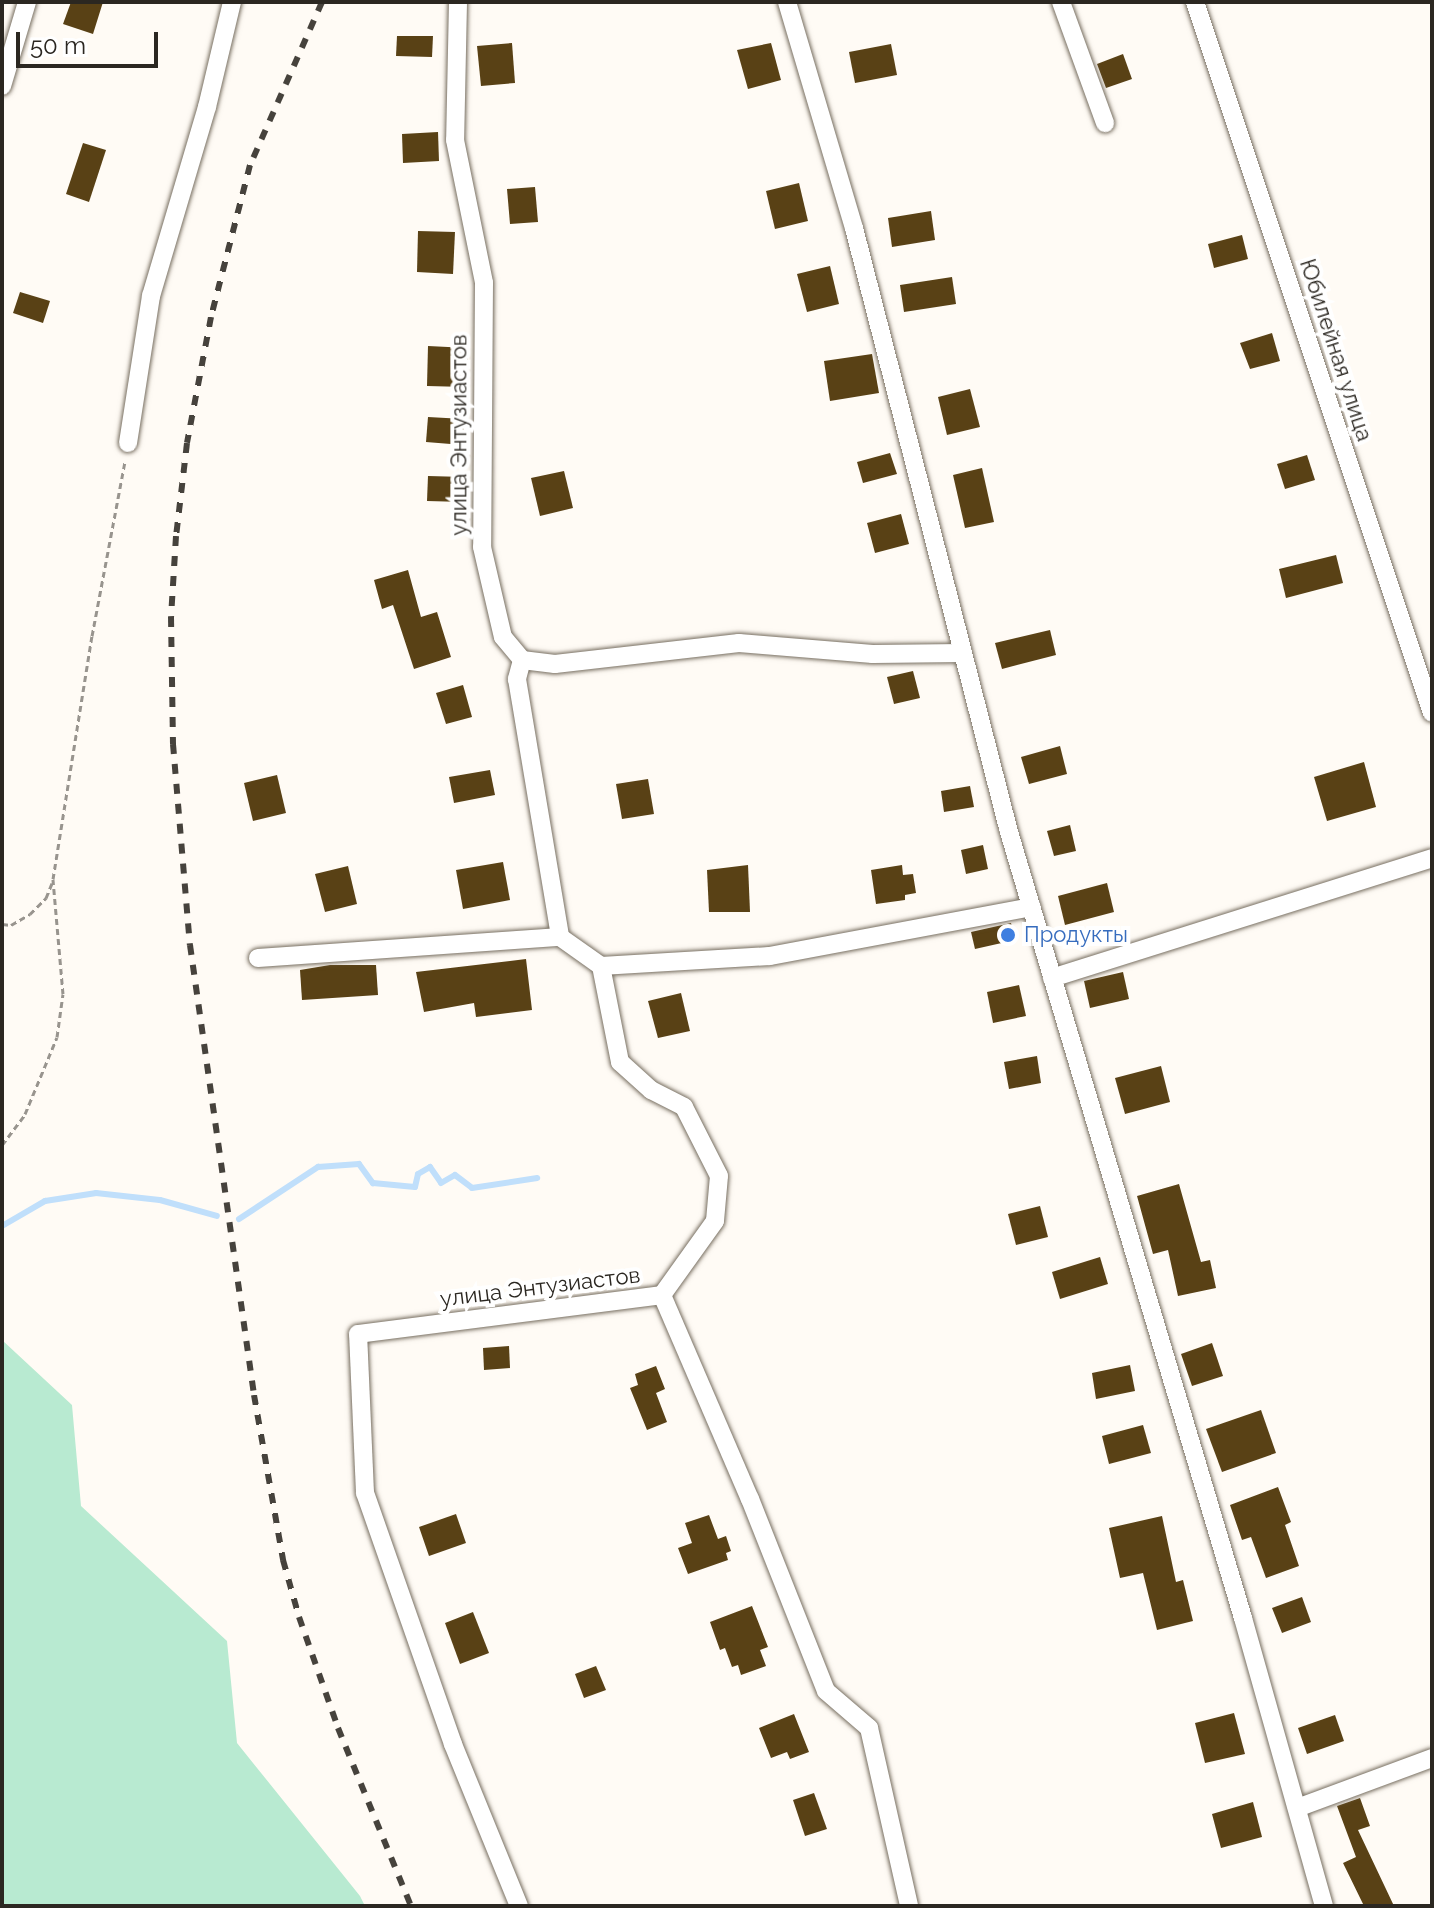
<!DOCTYPE html>
<meta charset="utf-8">
<style>
body{margin:0}
#map{position:relative;width:1434px;height:1908px;overflow:hidden;background:#fffbf5;font-family:Raleway,sans-serif}
div>[style]{position:absolute}
[style*='--x']{left:calc(var(--x)*1px);top:calc(var(--y)*1px);width:calc(var(--w)*1px);rotate:calc(var(--a)*1deg)}
.green>*{inset:0;background:#b8ead1}
.stream>*{height:6px;margin:-3px;padding:0 3px;transform-origin:3px;border-radius:3px;background:#c0dffb}
.building>*{inset:0;background:#594115}
.path>*{height:3px;margin-top:-1.5px;transform-origin:0;background:repeating-linear-gradient(90deg,#98948e 0 6px,transparent 0 10px)}
.roads{filter:drop-shadow(0 0 2px #786f61) drop-shadow(0 0 2px #786f61)}
.minor>*{height:18px;margin:-9px;padding:0 9px;transform-origin:9px;border-radius:9px;background:#fff}
.rail>*{height:6px;margin-top:-3px;transform-origin:0;background:repeating-linear-gradient(90deg,#46423c 0 10px,transparent 0 20px)}
.dots>*{width:22px;height:22px;translate:-50% -50%;box-sizing:border-box;border:4px solid #fff;border-radius:50%}
span{translate:-50% -50%;white-space:nowrap;text-align:center;line-height:1.15;-webkit-text-stroke:8px #fff;paint-order:stroke}
.street-label{font-size:22px;color:#2b2721}
.shop-label{font-size:22px;color:#366cbe}
.left{translate:0 -50%;text-align:left}
.frame{position:absolute;inset:0;border:4px solid #2b2721;pointer-events:none}
.scale{position:absolute;left:16px;top:32px;width:142px;height:36px;box-sizing:border-box;border:4px solid #2b2721;border-top:0;padding-left:10px;font-size:24px;line-height:28px;white-space:nowrap;color:#2b2721;-webkit-text-stroke:6px #fff;paint-order:stroke}
</style>
<div id="map">
<div class="green">
<i style="clip-path:polygon(2px 1340px,72px 1405px,81px 1506px,227px 1641px,237px 1743px,360px 1896px,365px 1906px,2px 1906px)"></i>
</div>
<div class="stream">
<i style="--x:239;--y:1219;--w:95;--a:-33.4"></i>
<i style="--x:318;--y:1167;--w:41;--a:-4.2"></i>
<i style="--x:359;--y:1164;--w:24;--a:54"></i>
<i style="--x:373;--y:1183;--w:42;--a:5.4"></i>
<i style="--x:415;--y:1187;--w:13;--a:-77"></i>
<i style="--x:418;--y:1174;--w:14;--a:-30"></i>
<i style="--x:430;--y:1167;--w:19;--a:55"></i>
<i style="--x:441;--y:1183;--w:16;--a:-30"></i>
<i style="--x:455;--y:1175;--w:21;--a:37"></i>
<i style="--x:472;--y:1188;--w:66;--a:-8.7"></i>
<i style="--x:2;--y:1226;--w:50;--a:-30.2"></i>
<i style="--x:45;--y:1201;--w:52;--a:-8.9"></i>
<i style="--x:96;--y:1193;--w:64;--a:6.2"></i>
<i style="--x:160;--y:1200;--w:59;--a:15.7"></i>
</div>
<div class="building">
<i style="clip-path:polygon(71px 2px,103px 2px,93px 34px,63px 24px)"></i>
<i style="clip-path:polygon(397px 36px,433px 36px,432px 57px,396px 56px)"></i>
<i style="clip-path:polygon(512px 43px,515px 83px,481px 86px,477px 46px)"></i>
<i style="clip-path:polygon(771px 43px,781px 80px,748px 89px,737px 50px)"></i>
<i style="clip-path:polygon(891px 44px,897px 75px,855px 83px,849px 52px)"></i>
<i style="clip-path:polygon(1123px 54px,1132px 79px,1106px 88px,1097px 64px)"></i>
<i style="clip-path:polygon(438px 132px,439px 161px,403px 163px,402px 134px)"></i>
<i style="clip-path:polygon(83px 143px,106px 150px,89px 202px,66px 194px)"></i>
<i style="clip-path:polygon(799px 183px,808px 221px,775px 229px,766px 191px)"></i>
<i style="clip-path:polygon(535px 187px,538px 222px,510px 224px,507px 189px)"></i>
<i style="clip-path:polygon(931px 211px,935px 240px,892px 247px,888px 218px)"></i>
<i style="clip-path:polygon(418px 231px,455px 232px,453px 274px,417px 272px)"></i>
<i style="clip-path:polygon(1242px 235px,1248px 259px,1214px 268px,1208px 244px)"></i>
<i style="clip-path:polygon(830px 266px,839px 304px,807px 312px,797px 274px)"></i>
<i style="clip-path:polygon(952px 277px,956px 304px,904px 312px,900px 285px)"></i>
<i style="clip-path:polygon(20px 292px,50px 301px,43px 323px,13px 313px)"></i>
<i style="clip-path:polygon(1272px 333px,1280px 361px,1250px 369px,1240px 343px)"></i>
<i style="clip-path:polygon(428px 346px,468px 348px,466px 387px,427px 386px)"></i>
<i style="clip-path:polygon(872px 354px,879px 393px,830px 401px,824px 361px)"></i>
<i style="clip-path:polygon(970px 389px,980px 427px,947px 435px,938px 397px)"></i>
<i style="clip-path:polygon(428px 417px,464px 419px,463px 445px,426px 442px)"></i>
<i style="clip-path:polygon(890px 453px,897px 474px,863px 483px,857px 462px)"></i>
<i style="clip-path:polygon(1307px 455px,1315px 480px,1285px 489px,1277px 464px)"></i>
<i style="clip-path:polygon(982px 468px,994px 522px,965px 528px,953px 475px)"></i>
<i style="clip-path:polygon(564px 471px,573px 508px,540px 516px,531px 478px)"></i>
<i style="clip-path:polygon(428px 476px,465px 477px,464px 502px,427px 501px)"></i>
<i style="clip-path:polygon(901px 514px,909px 544px,875px 553px,867px 523px)"></i>
<i style="clip-path:polygon(1336px 555px,1343px 583px,1286px 598px,1279px 569px)"></i>
<i style="clip-path:polygon(408px 570px,421px 617px,437px 612px,451px 657px,414px 669px,393px 605px,382px 609px,374px 580px)"></i>
<i style="clip-path:polygon(1050px 630px,1056px 655px,1002px 669px,995px 643px)"></i>
<i style="clip-path:polygon(913px 671px,920px 698px,894px 704px,887px 677px)"></i>
<i style="clip-path:polygon(463px 685px,472px 717px,446px 724px,436px 693px)"></i>
<i style="clip-path:polygon(1060px 746px,1067px 774px,1029px 784px,1021px 757px)"></i>
<i style="clip-path:polygon(1364px 762px,1376px 807px,1327px 821px,1314px 777px)"></i>
<i style="clip-path:polygon(490px 770px,495px 795px,454px 803px,449px 777px)"></i>
<i style="clip-path:polygon(277px 775px,286px 813px,253px 821px,244px 783px)"></i>
<i style="clip-path:polygon(648px 779px,654px 814px,622px 819px,616px 784px)"></i>
<i style="clip-path:polygon(970px 786px,974px 807px,944px 812px,941px 791px)"></i>
<i style="clip-path:polygon(1070px 825px,1076px 851px,1054px 856px,1047px 831px)"></i>
<i style="clip-path:polygon(983px 845px,988px 869px,966px 874px,961px 850px)"></i>
<i style="clip-path:polygon(503px 862px,510px 900px,463px 909px,456px 870px)"></i>
<i style="clip-path:polygon(748px 865px,750px 912px,709px 912px,707px 870px)"></i>
<i style="clip-path:polygon(902px 865px,903px 875px,913px 874px,916px 893px,905px 895px,905px 900px,876px 904px,871px 870px)"></i>
<i style="clip-path:polygon(348px 866px,357px 904px,325px 912px,315px 874px)"></i>
<i style="clip-path:polygon(1107px 883px,1114px 912px,1065px 925px,1058px 896px)"></i>
<i style="clip-path:polygon(1011px 923px,1015px 940px,975px 949px,971px 932px)"></i>
<i style="clip-path:polygon(526px 959px,532px 1010px,476px 1017px,474px 1003px,424px 1012px,416px 972px)"></i>
<i style="clip-path:polygon(330px 965px,376px 965px,378px 995px,302px 1000px,300px 970px)"></i>
<i style="clip-path:polygon(1123px 972px,1129px 999px,1090px 1008px,1084px 981px)"></i>
<i style="clip-path:polygon(1019px 985px,1026px 1016px,993px 1023px,987px 992px)"></i>
<i style="clip-path:polygon(681px 993px,690px 1031px,658px 1038px,648px 1001px)"></i>
<i style="clip-path:polygon(1037px 1056px,1041px 1083px,1009px 1089px,1004px 1062px)"></i>
<i style="clip-path:polygon(1161px 1066px,1170px 1102px,1125px 1114px,1115px 1078px)"></i>
<i style="clip-path:polygon(1179px 1184px,1201px 1262px,1210px 1260px,1216px 1288px,1178px 1296px,1168px 1250px,1153px 1254px,1137px 1196px)"></i>
<i style="clip-path:polygon(1040px 1206px,1048px 1237px,1016px 1245px,1008px 1214px)"></i>
<i style="clip-path:polygon(1100px 1257px,1108px 1284px,1060px 1299px,1052px 1272px)"></i>
<i style="clip-path:polygon(1212px 1343px,1223px 1376px,1192px 1386px,1181px 1354px)"></i>
<i style="clip-path:polygon(509px 1346px,510px 1368px,484px 1370px,483px 1348px)"></i>
<i style="clip-path:polygon(1130px 1365px,1135px 1391px,1096px 1399px,1092px 1373px)"></i>
<i style="clip-path:polygon(656px 1366px,665px 1389px,656px 1393px,667px 1422px,647px 1430px,630px 1388px,638px 1385px,635px 1374px)"></i>
<i style="clip-path:polygon(1261px 1410px,1276px 1453px,1222px 1472px,1206px 1429px)"></i>
<i style="clip-path:polygon(1143px 1425px,1151px 1453px,1109px 1464px,1102px 1436px)"></i>
<i style="clip-path:polygon(1278px 1487px,1291px 1522px,1285px 1525px,1299px 1566px,1266px 1578px,1251px 1537px,1242px 1540px,1230px 1505px)"></i>
<i style="clip-path:polygon(456px 1514px,466px 1543px,429px 1556px,419px 1527px)"></i>
<i style="clip-path:polygon(709px 1515px,718px 1539px,726px 1536px,731px 1551px,726px 1553px,728px 1560px,688px 1574px,678px 1548px,692px 1543px,685px 1523px)"></i>
<i style="clip-path:polygon(1162px 1516px,1176px 1582px,1183px 1580px,1193px 1621px,1157px 1630px,1143px 1573px,1120px 1578px,1109px 1528px)"></i>
<i style="clip-path:polygon(1302px 1597px,1311px 1622px,1282px 1633px,1272px 1608px)"></i>
<i style="clip-path:polygon(752px 1606px,768px 1647px,760px 1650px,766px 1666px,741px 1675px,738px 1665px,732px 1667px,725px 1648px,720px 1650px,710px 1622px)"></i>
<i style="clip-path:polygon(473px 1612px,489px 1653px,460px 1664px,445px 1623px)"></i>
<i style="clip-path:polygon(596px 1666px,606px 1690px,584px 1698px,575px 1674px)"></i>
<i style="clip-path:polygon(1234px 1713px,1245px 1754px,1205px 1763px,1195px 1723px)"></i>
<i style="clip-path:polygon(794px 1714px,809px 1752px,790px 1759px,787px 1752px,771px 1758px,759px 1728px)"></i>
<i style="clip-path:polygon(1335px 1715px,1344px 1741px,1307px 1754px,1298px 1728px)"></i>
<i style="clip-path:polygon(814px 1793px,827px 1829px,805px 1836px,793px 1800px)"></i>
<i style="clip-path:polygon(1360px 1798px,1370px 1826px,1358px 1830px,1394px 1906px,1364px 1906px,1343px 1863px,1356px 1857px,1337px 1806px)"></i>
<i style="clip-path:polygon(1253px 1802px,1262px 1837px,1221px 1848px,1212px 1814px)"></i>
</div>
<div class="path">
<i style="--x:2;--y:924;--w:9;--a:6"></i>
<i style="--x:11;--y:925;--w:22;--a:-30"></i>
<i style="--x:30;--y:914;--w:23;--a:-45"></i>
<i style="--x:46;--y:898;--w:16;--a:-68"></i>
<i style="--x:2;--y:1145;--w:39;--a:-53"></i>
<i style="--x:25;--y:1114;--w:83;--a:-67.4"></i>
<i style="--x:57;--y:1037;--w:43;--a:-82.1"></i>
<i style="--x:63;--y:994;--w:115;--a:-95"></i>
<i style="--x:53;--y:879;--w:246;--a:-80.9"></i>
<i style="--x:92;--y:636;--w:178;--a:-79.3"></i>
</div>
<div class="roads">
<div class="minor">
<i style="--x:458;--y:2;--w:138;--a:91.2"></i>
<i style="--x:455;--y:140;--w:146;--a:78.5"></i>
<i style="--x:484;--y:283;--w:264;--a:90.4"></i>
<i style="--x:482;--y:547;--w:92;--a:76.9"></i>
<i style="--x:503;--y:637;--w:30;--a:50"></i>
<i style="--x:522;--y:660;--w:33;--a:7"></i>
<i style="--x:555;--y:664;--w:185;--a:-6.5"></i>
<i style="--x:739;--y:643;--w:134;--a:4.7"></i>
<i style="--x:873;--y:654;--w:90;--a:-0.6"></i>
<i style="--x:787;--y:2;--w:236;--a:73.5"></i>
<i style="--x:854;--y:228;--w:624;--a:75.61"></i>
<i style="--x:1009;--y:832;--w:820;--a:73.42"></i>
<i style="--x:1243;--y:1618;--w:299;--a:74.3"></i>
<i style="--x:1061;--y:2;--w:129;--a:70"></i>
<i style="--x:1195;--y:2;--w:749;--a:71.57"></i>
<i style="--x:2;--y:86;--w:88;--a:-73.4"></i>
<i style="--x:128;--y:443;--w:149;--a:-81.1"></i>
<i style="--x:151;--y:296;--w:197;--a:-73.5"></i>
<i style="--x:207;--y:107;--w:108;--a:-76.6"></i>
<i style="--x:522;--y:660;--w:20;--a:105"></i>
<i style="--x:517;--y:679;--w:262;--a:80.5"></i>
<i style="--x:258;--y:958;--w:303;--a:-4"></i>
<i style="--x:560;--y:937;--w:50;--a:35.3"></i>
<i style="--x:601;--y:966;--w:169;--a:-3.4"></i>
<i style="--x:770;--y:956;--w:266;--a:-10.6"></i>
<i style="--x:601;--y:966;--w:98;--a:78.8"></i>
<i style="--x:620;--y:1062;--w:42;--a:42.1"></i>
<i style="--x:651;--y:1090;--w:37;--a:27"></i>
<i style="--x:684;--y:1107;--w:77;--a:63.1"></i>
<i style="--x:719;--y:1176;--w:45;--a:95.1"></i>
<i style="--x:715;--y:1221;--w:91;--a:125.6"></i>
<i style="--x:1052;--y:978;--w:398;--a:-17.5"></i>
<i style="--x:1297;--y:1808;--w:144;--a:-20.3"></i>
<i style="--x:519;--y:1906;--w:175;--a:-112.2"></i>
<i style="--x:453;--y:1744;--w:266;--a:-109.3"></i>
<i style="--x:365;--y:1493;--w:159;--a:-92.5"></i>
<i style="--x:358;--y:1334;--w:306;--a:-7.3"></i>
<i style="--x:662;--y:1295;--w:222;--a:66.7"></i>
<i style="--x:750;--y:1499;--w:206;--a:68.4"></i>
<i style="--x:826;--y:1691;--w:57;--a:40.7"></i>
<i style="--x:869;--y:1728;--w:182;--a:77.3"></i>
</div>
</div>
<div class="rail">
<i style="--x:322;--y:2;--w:178;--a:113.8"></i>
<i style="--x:250;--y:165;--w:157;--a:104.4"></i>
<i style="--x:211;--y:317;--w:128;--a:100.8"></i>
<i style="--x:187;--y:443;--w:94;--a:96.7"></i>
<i style="--x:176;--y:536;--w:81;--a:93.5"></i>
<i style="--x:171;--y:617;--w:127;--a:89.1"></i>
<i style="--x:173;--y:744;--w:202;--a:85.2"></i>
<i style="--x:190;--y:945;--w:455;--a:81.9"></i>
<i style="--x:254;--y:1395;--w:168;--a:80"></i>
<i style="--x:283;--y:1560;--w:59;--a:74.3"></i>
<i style="--x:299;--y:1617;--w:118;--a:70.6"></i>
<i style="--x:338;--y:1728;--w:192;--a:67.7"></i>
</div>
<div class="dots">
<i style="left:1008px;top:935px;background:#3f7fe0"></i>
</div>
<div class="street-label">
<span style="left:1336px;top:350px;rotate:72deg">Юбилейная улица</span>
<span style="left:459px;top:435px;rotate:-90deg">улица Энтузиастов</span>
<span style="left:540px;top:1287px;rotate:-7deg">улица Энтузиастов</span>
</div>
<div class="shop-label">
<span class="left" style="left:1024px;top:935px">Продукты</span>
</div>
<div class="frame"></div>
<div class="scale">50 m</div>
</div>
